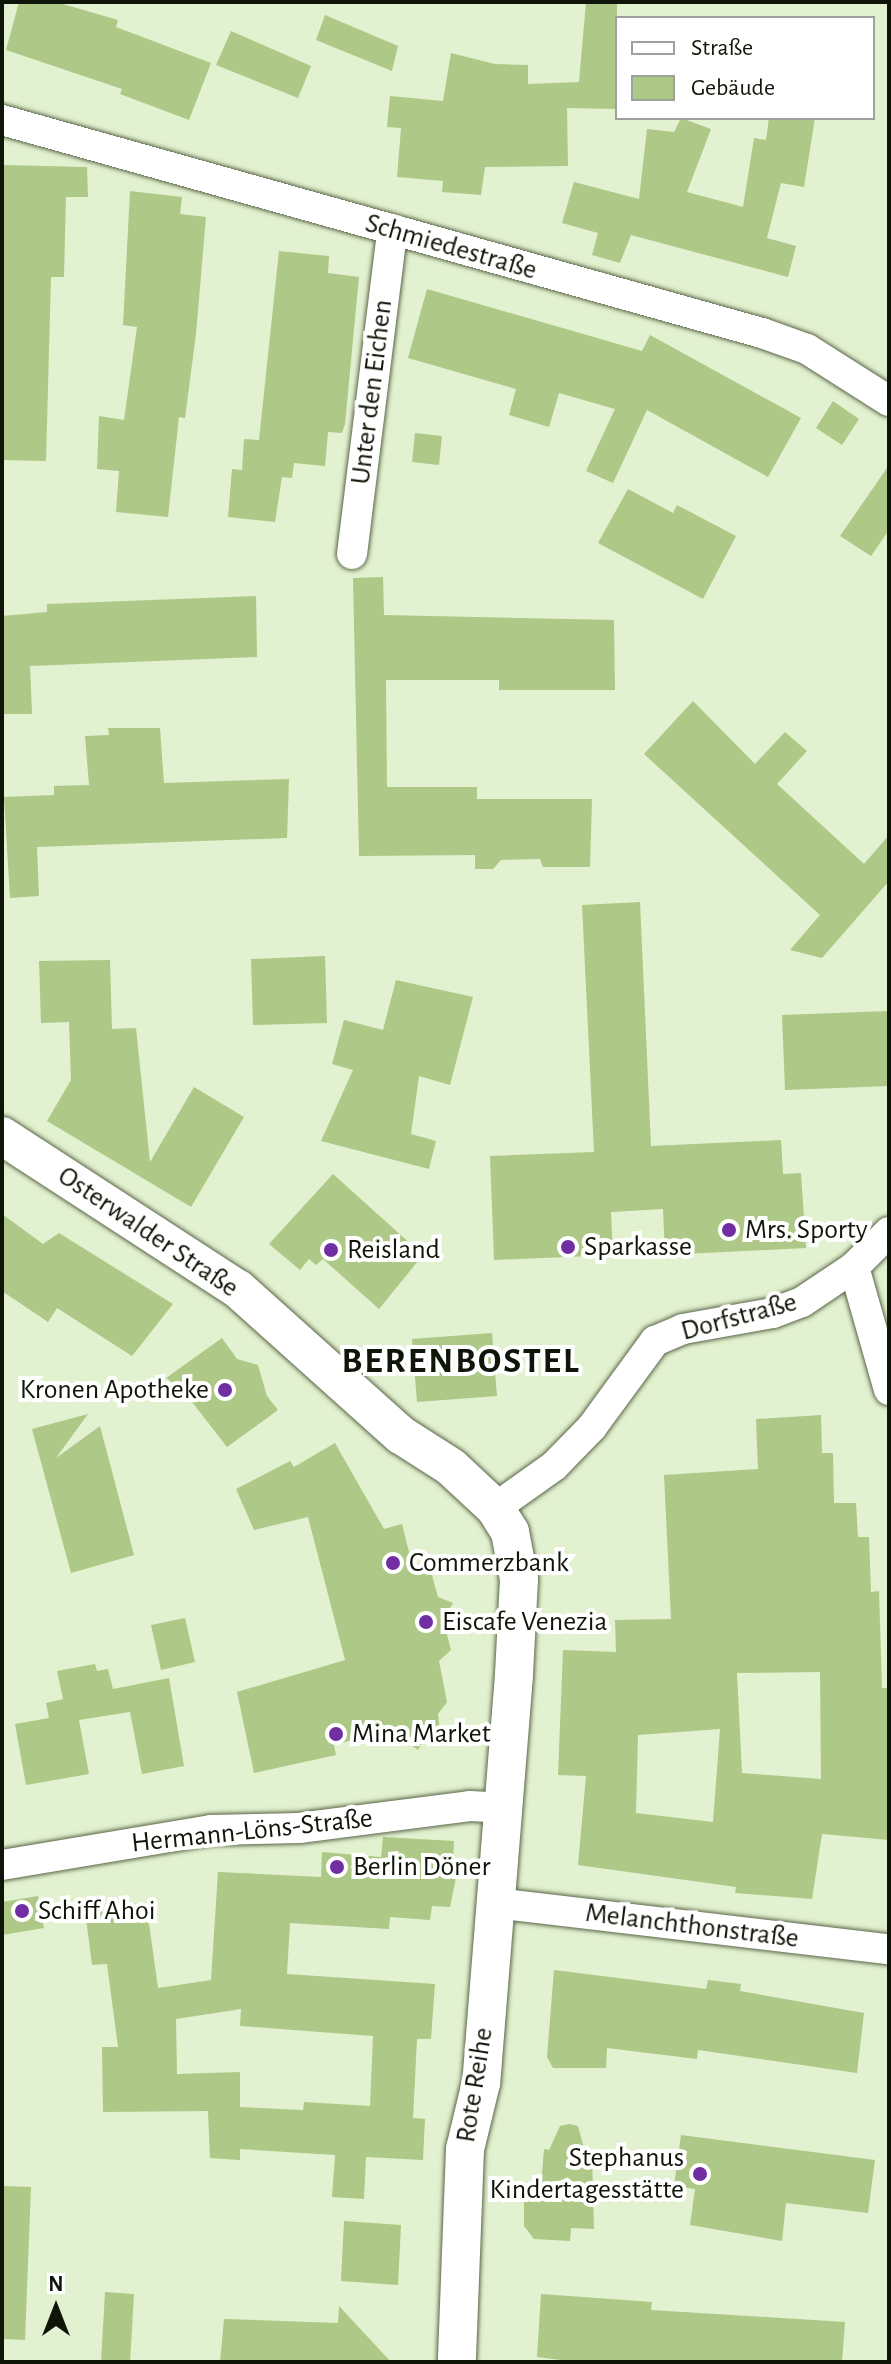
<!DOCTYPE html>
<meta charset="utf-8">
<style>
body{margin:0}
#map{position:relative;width:891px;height:2364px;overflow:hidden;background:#e2f1cf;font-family:"Alegreya Sans",sans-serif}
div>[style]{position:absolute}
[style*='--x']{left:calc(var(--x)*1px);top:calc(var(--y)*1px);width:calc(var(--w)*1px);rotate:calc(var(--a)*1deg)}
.building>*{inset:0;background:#adc887}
.roads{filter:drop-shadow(0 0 2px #5a6649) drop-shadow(0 0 2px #5a6649)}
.minor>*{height:30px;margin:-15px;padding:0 15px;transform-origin:15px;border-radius:15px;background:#fff}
.tertiary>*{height:38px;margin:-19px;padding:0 19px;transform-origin:19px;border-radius:19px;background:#fff}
.dots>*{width:22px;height:22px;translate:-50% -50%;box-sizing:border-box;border:4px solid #fff;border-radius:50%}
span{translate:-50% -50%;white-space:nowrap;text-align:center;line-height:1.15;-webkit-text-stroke:8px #fff;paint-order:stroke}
.street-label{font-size:28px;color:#101509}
.poi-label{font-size:28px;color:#101509}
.left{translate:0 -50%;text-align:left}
.right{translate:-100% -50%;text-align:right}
.district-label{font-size:36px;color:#101509;font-weight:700;letter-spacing:2px}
.frame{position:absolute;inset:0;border:4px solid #101509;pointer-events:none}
.legend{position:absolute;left:615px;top:16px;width:260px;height:104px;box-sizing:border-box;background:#fff;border:2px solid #9fa19d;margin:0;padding:10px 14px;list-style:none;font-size:24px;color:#101509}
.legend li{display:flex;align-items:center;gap:16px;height:40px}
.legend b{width:40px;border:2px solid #9fa19d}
.north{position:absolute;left:16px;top:2268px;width:80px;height:80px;-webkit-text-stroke:6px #fff;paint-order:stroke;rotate:0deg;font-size:22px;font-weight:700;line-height:32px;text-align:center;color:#101509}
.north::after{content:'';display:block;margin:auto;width:28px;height:36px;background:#101509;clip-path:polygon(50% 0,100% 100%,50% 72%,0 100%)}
</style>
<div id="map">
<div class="building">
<i style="clip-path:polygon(19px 2px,56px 2px,118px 20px,116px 27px,211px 63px,189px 120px,120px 94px,122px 89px,6px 50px)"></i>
<i style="clip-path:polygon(586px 2px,617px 2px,617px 109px,567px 108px,568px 166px,485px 167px,481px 195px,442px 192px,443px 181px,397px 177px,401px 128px,387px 127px,390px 96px,443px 101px,451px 53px,495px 64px,528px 65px,528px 84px,579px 82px)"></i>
<i style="clip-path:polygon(325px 15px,398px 46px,392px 71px,316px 40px)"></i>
<i style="clip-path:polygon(231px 31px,311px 66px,298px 98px,216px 65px)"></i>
<i style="clip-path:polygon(681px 118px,711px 129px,687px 192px,743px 207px,754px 138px,766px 140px,769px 118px,815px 118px,804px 187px,781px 183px,767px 238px,796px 246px,788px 277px,631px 235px,620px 263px,592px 255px,598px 233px,562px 223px,574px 182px,639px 199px,647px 129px,674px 132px)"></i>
<i style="clip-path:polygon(2px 165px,87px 167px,88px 197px,66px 197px,64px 277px,51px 277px,46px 461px,2px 460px)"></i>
<i style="clip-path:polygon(130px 191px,182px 197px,180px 214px,206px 217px,196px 334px,185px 418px,179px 417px,168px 517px,116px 512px,119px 471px,97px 469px,99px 416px,124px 420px,137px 327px,123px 325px)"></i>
<i style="clip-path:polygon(279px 251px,329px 256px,328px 273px,359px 277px,345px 424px,342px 433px,328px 432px,325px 466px,294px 463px,292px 478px,282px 477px,275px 522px,228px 517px,232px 469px,242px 470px,244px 439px,259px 440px)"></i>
<i style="clip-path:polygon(427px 289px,642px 351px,650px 335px,801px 418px,768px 477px,647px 410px,613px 483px,586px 471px,615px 409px,559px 393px,549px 427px,509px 415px,516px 389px,408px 358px)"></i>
<i style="clip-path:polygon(833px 401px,859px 419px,842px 445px,816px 428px)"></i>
<i style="clip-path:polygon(415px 433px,442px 436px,439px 465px,412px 462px)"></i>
<i style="clip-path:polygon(889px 465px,889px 530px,871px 556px,840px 536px)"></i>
<i style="clip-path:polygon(628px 489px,673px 513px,677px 505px,736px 536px,703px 599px,598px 543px)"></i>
<i style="clip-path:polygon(383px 577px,384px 615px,614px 620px,615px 690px,499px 690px,499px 680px,386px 680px,387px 787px,477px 787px,477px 799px,592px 799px,590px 867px,543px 867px,540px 859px,501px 860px,493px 869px,475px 869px,475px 855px,359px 856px,353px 578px)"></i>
<i style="clip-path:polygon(256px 596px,257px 657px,30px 666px,32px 714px,3px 714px,2px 616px,47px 612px,47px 604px)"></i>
<i style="clip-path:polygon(693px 701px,755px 764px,785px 732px,807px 751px,777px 784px,864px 864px,889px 835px,889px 881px,822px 958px,790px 950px,820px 915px,644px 754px)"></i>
<i style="clip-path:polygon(108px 728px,160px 728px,164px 783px,289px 779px,287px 838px,37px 847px,39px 896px,10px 898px,4px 797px,54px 795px,54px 786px,89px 785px,85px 736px,109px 735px)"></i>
<i style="clip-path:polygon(640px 902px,651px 1146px,781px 1140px,783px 1174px,801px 1173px,806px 1248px,665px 1255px,663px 1209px,611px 1212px,613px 1255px,494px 1260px,490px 1156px,594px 1152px,582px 905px)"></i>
<i style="clip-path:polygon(325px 956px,327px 1023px,253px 1025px,251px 959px)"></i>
<i style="clip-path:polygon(110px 960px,112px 1029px,136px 1028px,150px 1162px,194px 1087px,244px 1117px,191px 1207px,47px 1121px,71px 1080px,69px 1022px,41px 1023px,39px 961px)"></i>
<i style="clip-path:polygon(396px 980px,473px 997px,450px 1085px,419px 1076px,411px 1134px,436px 1141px,429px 1169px,321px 1141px,353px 1070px,332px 1064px,344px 1020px,383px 1030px)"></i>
<i style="clip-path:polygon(889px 1011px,889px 1086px,785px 1090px,782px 1015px)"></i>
<i style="clip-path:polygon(333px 1174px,423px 1255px,379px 1309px,323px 1259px,316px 1265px,309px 1259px,300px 1270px,269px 1244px)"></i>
<i style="clip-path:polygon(2px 1214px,43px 1244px,59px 1233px,173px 1304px,132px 1356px,57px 1308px,48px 1322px,2px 1291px)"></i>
<i style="clip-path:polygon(492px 1333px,497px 1396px,417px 1402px,412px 1339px)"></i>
<i style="clip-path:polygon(222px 1338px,237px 1359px,258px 1365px,267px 1396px,278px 1410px,227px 1447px,182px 1389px,166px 1378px)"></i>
<i style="clip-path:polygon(88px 1414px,56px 1458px,100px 1426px,134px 1555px,71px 1573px,32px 1429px)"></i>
<i style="clip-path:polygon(evenodd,821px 1415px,822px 1453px,833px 1453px,834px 1503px,856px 1503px,858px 1537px,869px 1537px,871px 1592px,879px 1591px,882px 1688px,889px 1688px,889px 1840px,822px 1834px,812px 1899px,735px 1893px,736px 1887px,578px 1865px,586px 1776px,558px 1775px,563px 1650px,616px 1652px,615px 1620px,671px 1619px,664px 1475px,758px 1469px,756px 1419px,821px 1415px,820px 1672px,821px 1779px,742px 1773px,737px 1673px,820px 1672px,821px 1415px,720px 1729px,713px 1822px,636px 1813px,638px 1735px,720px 1729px)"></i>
<i style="clip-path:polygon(335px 1443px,384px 1529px,402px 1524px,414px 1572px,430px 1568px,438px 1597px,453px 1603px,443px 1620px,451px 1650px,439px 1661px,447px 1702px,438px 1714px,440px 1731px,427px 1734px,418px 1750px,389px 1730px,334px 1745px,336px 1755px,254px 1773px,237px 1692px,345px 1660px,308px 1517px,254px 1530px,236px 1489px,290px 1461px,294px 1467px)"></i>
<i style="clip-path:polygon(185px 1618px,195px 1662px,161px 1670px,151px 1625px)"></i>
<i style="clip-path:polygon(95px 1664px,97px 1671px,108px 1669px,113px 1689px,169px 1678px,184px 1766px,142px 1774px,130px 1712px,79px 1720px,89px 1774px,26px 1785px,15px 1724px,49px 1718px,46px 1703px,63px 1699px,57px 1671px)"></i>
<i style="clip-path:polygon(evenodd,383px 1837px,454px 1841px,453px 1862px,458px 1868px,450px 1907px,432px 1906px,430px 1920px,390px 1917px,389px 1929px,290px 1923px,287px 1974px,435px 1984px,431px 2039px,417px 2039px,413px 2118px,425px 2119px,423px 2160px,366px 2157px,364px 2199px,332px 2197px,335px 2155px,240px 2149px,240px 2160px,210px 2158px,208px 2111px,103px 2112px,102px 2047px,118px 2047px,107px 1964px,92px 1965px,85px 1911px,146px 1902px,158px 1988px,211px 1980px,218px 1872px,321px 1877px,322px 1852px,381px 1857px,383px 1837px,241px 2009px,240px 2026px,373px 2036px,370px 2106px,304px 2102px,303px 2110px,240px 2107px,240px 2072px,177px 2074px,176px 2019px,241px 2009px)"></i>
<i style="clip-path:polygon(38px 1896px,44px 1928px,2px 1935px,2px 1902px)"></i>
<i style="clip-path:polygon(554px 1970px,706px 1989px,708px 1980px,741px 1984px,740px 1991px,864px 2013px,857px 2073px,698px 2050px,697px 2059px,607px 2048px,606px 2068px,553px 2068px,547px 2057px)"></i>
<i style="clip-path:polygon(569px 2124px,578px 2126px,585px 2152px,592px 2153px,594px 2229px,571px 2228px,570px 2241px,534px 2239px,524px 2226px,524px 2184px,541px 2185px,544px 2149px,549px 2150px,560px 2126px)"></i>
<i style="clip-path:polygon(681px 2135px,875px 2160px,868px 2213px,786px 2203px,782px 2241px,690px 2225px,695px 2189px,674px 2186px)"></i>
<i style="clip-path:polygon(2px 2186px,31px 2187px,25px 2340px,2px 2339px)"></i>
<i style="clip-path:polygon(344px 2221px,401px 2225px,398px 2285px,341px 2281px)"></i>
<i style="clip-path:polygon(105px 2292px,134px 2294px,130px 2362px,101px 2362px)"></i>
<i style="clip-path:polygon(541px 2294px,652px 2302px,651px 2310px,845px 2322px,842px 2362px,577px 2362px,537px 2357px)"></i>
<i style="clip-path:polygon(339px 2306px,391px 2362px,220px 2362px,224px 2319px,338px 2323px)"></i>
</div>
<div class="roads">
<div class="minor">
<i style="--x:2;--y:120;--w:789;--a:15.66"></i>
<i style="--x:762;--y:333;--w:48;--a:19.6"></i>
<i style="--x:807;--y:349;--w:97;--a:32.4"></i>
<i style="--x:352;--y:554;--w:325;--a:-82.9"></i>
<i style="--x:854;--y:1267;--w:128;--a:74.1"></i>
<i style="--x:495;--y:1508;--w:72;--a:-35.4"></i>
<i style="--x:554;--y:1466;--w:54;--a:-45.7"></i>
<i style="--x:592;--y:1427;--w:107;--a:-53.8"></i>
<i style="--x:655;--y:1341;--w:30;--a:-23"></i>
<i style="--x:683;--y:1329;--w:91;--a:-10.1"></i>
<i style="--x:773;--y:1313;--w:31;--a:-21"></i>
<i style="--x:802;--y:1302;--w:63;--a:-33.9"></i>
<i style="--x:854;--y:1267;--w:49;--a:-45"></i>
<i style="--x:2;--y:1865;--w:212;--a:-9.5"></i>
<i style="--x:211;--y:1830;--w:88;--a:-1.3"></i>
<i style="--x:299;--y:1828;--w:172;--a:-7.3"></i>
<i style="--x:470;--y:1806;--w:33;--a:3"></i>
<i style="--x:495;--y:1903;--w:397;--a:6.7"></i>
</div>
<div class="tertiary">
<i style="--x:2;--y:1136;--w:281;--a:33"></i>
<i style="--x:238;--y:1289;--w:219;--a:41.9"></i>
<i style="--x:401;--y:1435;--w:59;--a:32.6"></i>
<i style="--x:451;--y:1467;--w:60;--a:43"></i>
<i style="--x:495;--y:1508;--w:28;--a:58"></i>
<i style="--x:510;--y:1532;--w:48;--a:79.2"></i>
<i style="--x:519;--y:1579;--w:96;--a:93"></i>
<i style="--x:514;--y:1675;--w:409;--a:94.6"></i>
<i style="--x:481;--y:2083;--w:68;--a:103.6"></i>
<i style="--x:465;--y:2149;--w:213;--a:92.2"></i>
</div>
</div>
<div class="dots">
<i style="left:729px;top:1230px;background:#702ea2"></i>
<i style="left:568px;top:1247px;background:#702ea2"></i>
<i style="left:331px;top:1250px;background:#702ea2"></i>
<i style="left:225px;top:1390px;background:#702ea2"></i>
<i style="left:393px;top:1563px;background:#702ea2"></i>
<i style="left:426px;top:1622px;background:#702ea2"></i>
<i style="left:336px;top:1734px;background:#702ea2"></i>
<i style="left:337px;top:1867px;background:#702ea2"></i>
<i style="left:22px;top:1911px;background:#702ea2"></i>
<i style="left:700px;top:2174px;background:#702ea2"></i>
</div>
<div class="street-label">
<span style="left:451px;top:247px;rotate:16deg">Schmiedestraße</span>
<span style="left:372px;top:392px;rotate:-83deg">Unter den Eichen</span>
<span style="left:148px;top:1232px;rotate:34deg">Osterwalder Straße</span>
<span style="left:739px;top:1317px;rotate:-15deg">Dorfstraße</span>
<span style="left:252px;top:1831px;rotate:-6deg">Hermann-Löns-Straße</span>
<span style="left:692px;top:1926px;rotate:7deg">Melanchthonstraße</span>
<span style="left:475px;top:2085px;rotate:-81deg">Rote Reihe</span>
</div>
<div class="poi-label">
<span class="left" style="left:745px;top:1230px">Mrs. Sporty</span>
<span class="left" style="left:584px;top:1247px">Sparkasse</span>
<span class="left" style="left:347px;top:1250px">Reisland</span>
<span class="right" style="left:209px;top:1390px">Kronen Apotheke</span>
<span class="left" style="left:409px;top:1563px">Commerzbank</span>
<span class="left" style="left:442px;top:1622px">Eiscafe Venezia</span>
<span class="left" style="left:352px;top:1734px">Mina Market</span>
<span class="left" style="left:353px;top:1867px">Berlin Döner</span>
<span class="left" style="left:38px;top:1911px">Schiff Ahoi</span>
<span class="right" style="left:684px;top:2174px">Stephanus<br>Kindertagesstätte</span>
</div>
<div class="district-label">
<span style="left:461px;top:1362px">BERENBOSTEL</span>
</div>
<div class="frame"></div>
<ul class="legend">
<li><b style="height:10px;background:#fff"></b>Straße</li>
<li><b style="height:22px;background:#adc887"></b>Gebäude</li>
</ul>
<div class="north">N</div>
</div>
